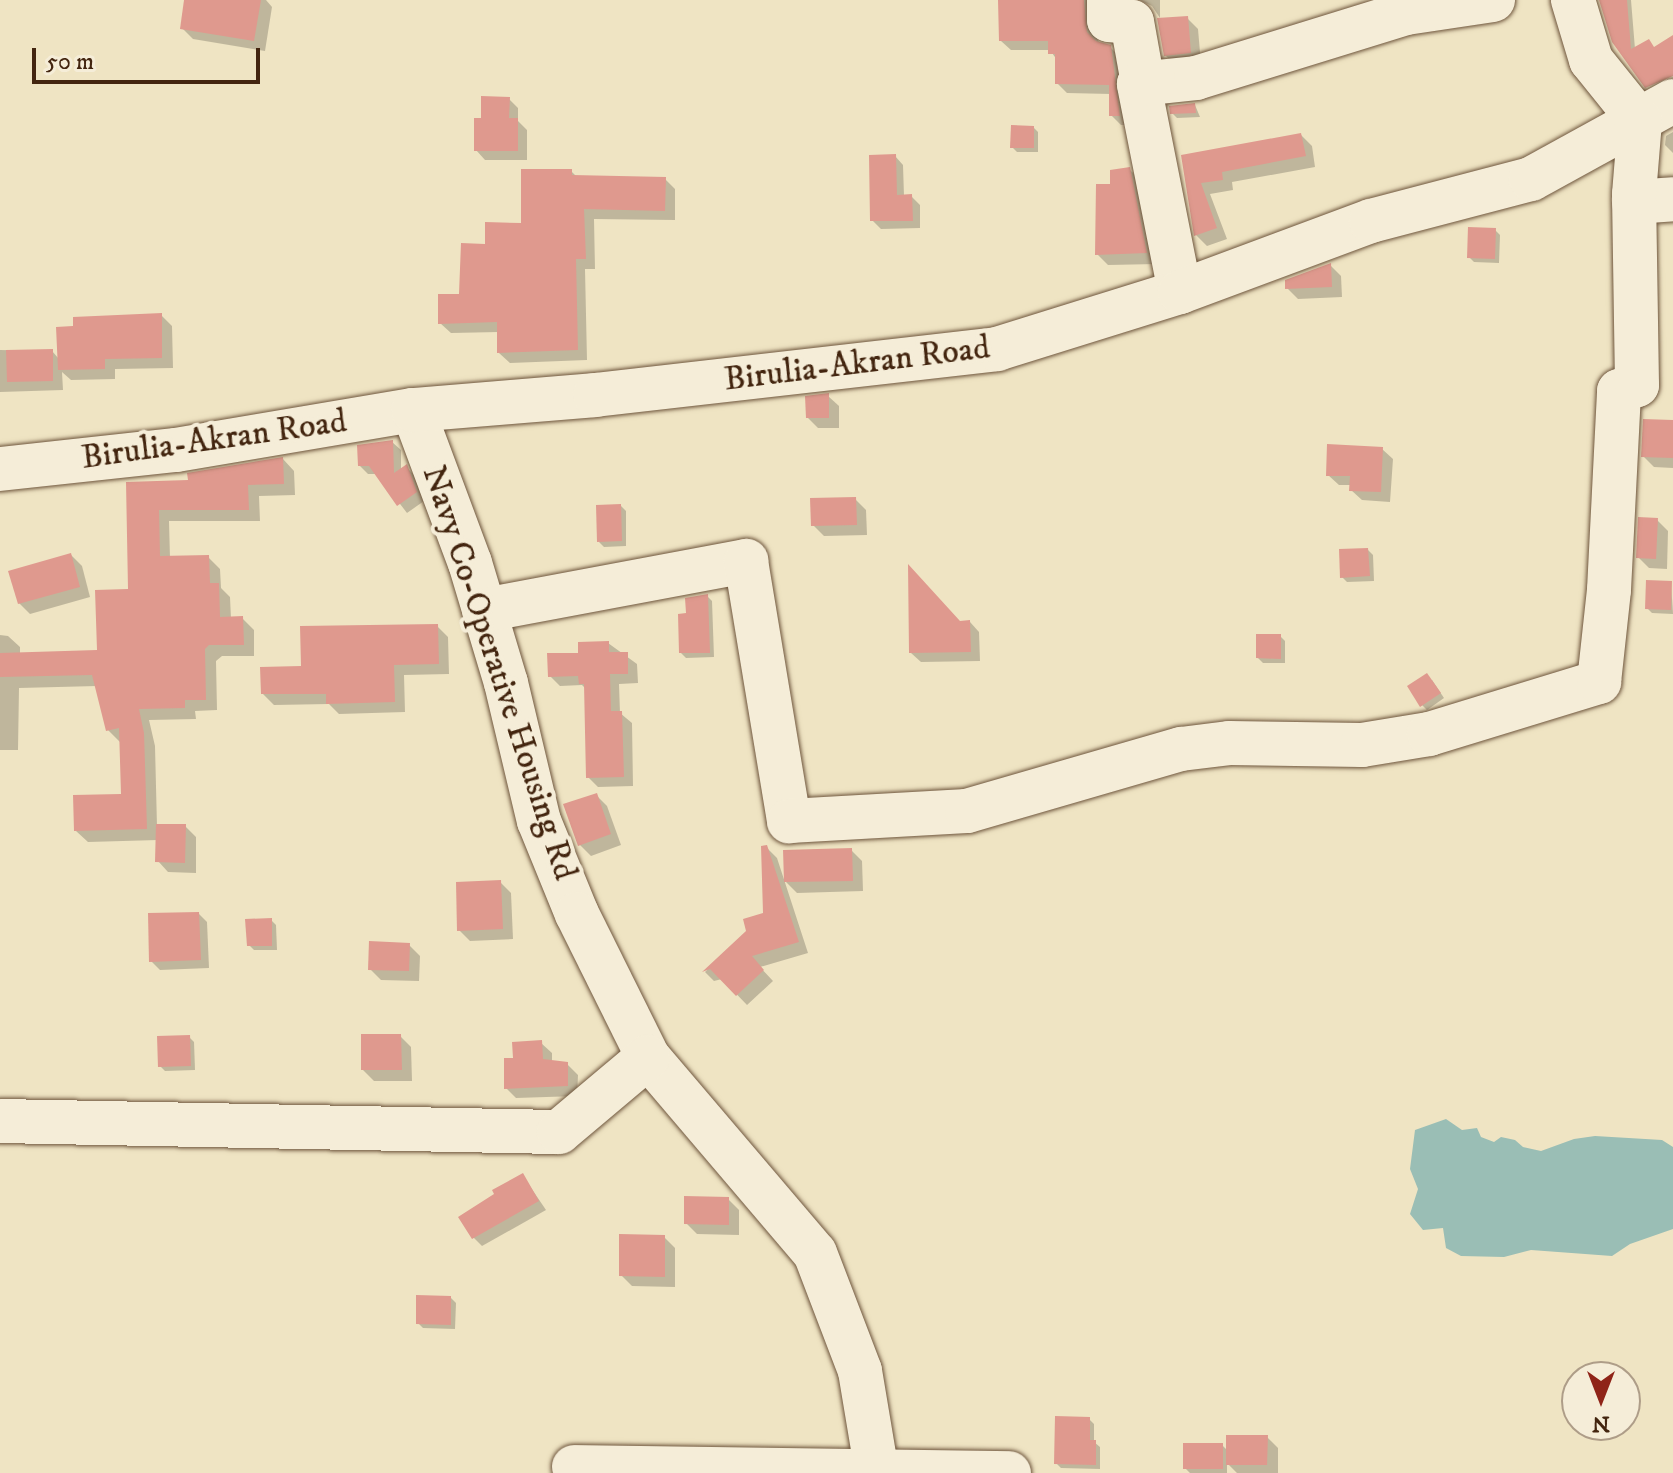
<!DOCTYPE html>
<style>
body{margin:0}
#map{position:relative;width:1673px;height:1473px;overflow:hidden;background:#efe4c3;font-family:"IM FELL DW Pica",serif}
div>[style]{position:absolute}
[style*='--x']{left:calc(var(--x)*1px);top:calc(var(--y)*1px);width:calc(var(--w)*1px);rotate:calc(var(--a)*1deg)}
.water>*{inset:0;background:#9abeb5}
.shadow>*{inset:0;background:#0003}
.building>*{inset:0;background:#df998e}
.roads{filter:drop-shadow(0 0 2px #6e553c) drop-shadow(0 0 2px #6e553c)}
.minor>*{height:44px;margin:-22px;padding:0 22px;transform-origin:22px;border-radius:22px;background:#f5edd8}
span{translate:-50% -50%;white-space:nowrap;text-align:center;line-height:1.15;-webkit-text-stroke:8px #f5edd8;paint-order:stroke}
.street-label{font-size:34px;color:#43250f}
.north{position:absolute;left:1561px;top:1361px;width:80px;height:80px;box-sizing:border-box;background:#f5edd8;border:2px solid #ae9d88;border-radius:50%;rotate:180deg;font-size:22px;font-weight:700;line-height:32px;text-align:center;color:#43250f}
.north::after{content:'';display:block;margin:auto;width:28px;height:36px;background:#8f2418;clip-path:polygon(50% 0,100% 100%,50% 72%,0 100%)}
.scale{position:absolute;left:32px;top:48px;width:228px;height:36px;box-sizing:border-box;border:4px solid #43250f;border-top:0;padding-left:10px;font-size:24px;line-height:28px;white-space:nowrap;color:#43250f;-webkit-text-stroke:6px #f5edd8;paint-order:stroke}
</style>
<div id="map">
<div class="water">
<i style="clip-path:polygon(1446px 1119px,1462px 1130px,1477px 1128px,1481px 1137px,1494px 1142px,1501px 1137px,1515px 1140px,1523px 1147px,1541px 1151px,1574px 1139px,1595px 1136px,1662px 1140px,1673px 1147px,1673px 1229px,1630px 1244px,1612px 1256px,1531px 1250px,1504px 1257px,1461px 1256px,1446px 1248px,1443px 1228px,1423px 1230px,1410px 1214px,1418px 1189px,1410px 1169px,1415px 1130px)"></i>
</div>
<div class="shadow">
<i style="clip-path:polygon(187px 0,266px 0,272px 7px,265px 51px,193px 39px,182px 28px)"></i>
<i style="clip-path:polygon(1000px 0,1096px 0,1093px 31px,1100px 44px,1110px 47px,1120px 57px,1128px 125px,1121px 125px,1111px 115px,1111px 94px,1067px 93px,1057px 83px,1057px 60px,1050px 50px,1011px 50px,1001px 41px)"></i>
<i style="clip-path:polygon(1139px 0,1160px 0,1160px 18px,1152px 6px)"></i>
<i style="clip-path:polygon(1601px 0,1631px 0,1635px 49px,1649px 41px,1667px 69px,1645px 83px)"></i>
<i style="clip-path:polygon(1187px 18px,1198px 29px,1201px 64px,1176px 66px,1165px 55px)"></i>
<i style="clip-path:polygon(509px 99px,518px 108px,518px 121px,527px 130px,527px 160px,485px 160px,476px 150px,483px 120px)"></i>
<i style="clip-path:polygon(1195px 105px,1200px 117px,1177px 118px,1172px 113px)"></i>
<i style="clip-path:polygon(1033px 127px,1038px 132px,1038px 152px,1017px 152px,1012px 147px)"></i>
<i style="clip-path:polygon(1673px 132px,1673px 153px,1665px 145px,1666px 136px)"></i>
<i style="clip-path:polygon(1301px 135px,1312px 146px,1315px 167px,1232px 182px,1233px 190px,1210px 194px,1227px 239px,1207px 246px,1196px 235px,1183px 157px)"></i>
<i style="clip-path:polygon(895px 156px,903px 165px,904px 196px,911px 196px,920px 205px,920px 228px,881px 229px,872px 220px)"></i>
<i style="clip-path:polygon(1129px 169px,1140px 180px,1157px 264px,1108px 265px,1097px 254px)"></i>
<i style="clip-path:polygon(571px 171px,577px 177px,665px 179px,675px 189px,675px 220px,594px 219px,595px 269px,585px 269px,587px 360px,510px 363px,499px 353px,499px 332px,451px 333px,440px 323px,461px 296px,487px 246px,523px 225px)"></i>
<i style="clip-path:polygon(1495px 230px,1500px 235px,1499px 263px,1474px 262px,1469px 257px)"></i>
<i style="clip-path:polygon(1330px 265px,1341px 276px,1342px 297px,1298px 299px,1287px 288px)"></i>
<i style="clip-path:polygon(161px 315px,172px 326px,173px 368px,115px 369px,115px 379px,71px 380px,62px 372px,63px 390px,0 392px,0 350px,52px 351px,59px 359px)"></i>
<i style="clip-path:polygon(828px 396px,839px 406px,839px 428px,818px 428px,807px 417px)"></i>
<i style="clip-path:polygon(1673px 422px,1673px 468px,1654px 467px,1643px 456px)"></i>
<i style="clip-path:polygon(392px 442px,401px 450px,401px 470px,406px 467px,414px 475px,424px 501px,407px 513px,377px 474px,368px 474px,360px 466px)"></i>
<i style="clip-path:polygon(1382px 449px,1393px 459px,1390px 502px,1362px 500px,1351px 490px,1352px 485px,1339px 485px,1328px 475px)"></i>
<i style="clip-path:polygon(283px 459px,294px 471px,295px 495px,259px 496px,260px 521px,169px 521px,170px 558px,208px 557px,220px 569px,221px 588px,230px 597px,231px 619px,242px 618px,254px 630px,254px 656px,222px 656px,216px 661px,217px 710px,195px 711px,196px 719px,149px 720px,155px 746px,157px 826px,185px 826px,196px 837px,196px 873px,168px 872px,158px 861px,158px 840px,88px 842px,76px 831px,123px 796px,120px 742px,108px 730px,97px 686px,19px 688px,18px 750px,0 750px,0 635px,8px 636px,20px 647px,20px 655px,99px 652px,130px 591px,128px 484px,190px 482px)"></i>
<i style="clip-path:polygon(855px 499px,866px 510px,867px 535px,824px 536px,813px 525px)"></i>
<i style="clip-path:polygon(621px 506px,626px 511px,626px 546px,604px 547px,599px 542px)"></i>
<i style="clip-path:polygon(1657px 520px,1668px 531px,1667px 569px,1649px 568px,1638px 557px)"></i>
<i style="clip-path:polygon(1368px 550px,1373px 555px,1374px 581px,1347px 582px,1342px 577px)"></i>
<i style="clip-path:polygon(71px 555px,82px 566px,90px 597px,30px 614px,19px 603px)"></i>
<i style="clip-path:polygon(1671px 583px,1673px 614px,1652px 613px,1647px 608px)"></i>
<i style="clip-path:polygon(707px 596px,712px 601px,714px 657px,686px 658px,681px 653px,688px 615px)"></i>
<i style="clip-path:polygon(970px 622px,979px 632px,980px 661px,921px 662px,911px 653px,960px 623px)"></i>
<i style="clip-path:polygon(437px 626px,448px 637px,449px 674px,404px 675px,405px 712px,339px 714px,329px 704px,274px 705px,263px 694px,303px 668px)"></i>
<i style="clip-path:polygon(1280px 636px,1285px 641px,1285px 663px,1263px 663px,1258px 658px)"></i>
<i style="clip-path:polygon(608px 643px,637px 664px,638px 683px,619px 684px,620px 713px,632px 723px,633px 786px,598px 787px,588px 777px,586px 689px,582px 685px,560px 686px,550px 676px,580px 655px)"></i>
<i style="clip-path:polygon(1432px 680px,1444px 698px,1427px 710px,1422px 705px)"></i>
<i style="clip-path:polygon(596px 795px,607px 806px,621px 845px,591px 856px,580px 845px)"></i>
<i style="clip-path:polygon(766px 847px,777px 858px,808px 953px,760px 967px,773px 981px,747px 1005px,722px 979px,714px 981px,705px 972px,765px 914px)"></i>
<i style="clip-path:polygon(851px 850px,862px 861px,863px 891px,797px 893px,786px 882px)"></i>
<i style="clip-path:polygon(500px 882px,511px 893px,513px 939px,470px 941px,459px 930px)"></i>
<i style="clip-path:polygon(199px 914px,207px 922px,209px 968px,160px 970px,151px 961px)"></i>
<i style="clip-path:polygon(271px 920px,276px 925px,277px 950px,254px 950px,249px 945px)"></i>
<i style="clip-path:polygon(409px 945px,420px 956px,419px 981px,381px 980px,370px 969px)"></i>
<i style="clip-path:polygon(400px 1036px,411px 1047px,412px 1081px,374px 1081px,363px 1070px)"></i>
<i style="clip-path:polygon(189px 1037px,194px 1042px,195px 1070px,165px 1071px,160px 1066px)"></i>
<i style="clip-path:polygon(541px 1043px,552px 1053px,552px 1062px,567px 1064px,578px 1075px,577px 1096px,516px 1098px,506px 1088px,515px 1060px)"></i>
<i style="clip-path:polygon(523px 1176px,546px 1210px,482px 1246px,473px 1237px)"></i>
<i style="clip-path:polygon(728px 1199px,739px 1210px,739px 1235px,697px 1234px,686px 1223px)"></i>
<i style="clip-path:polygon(664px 1237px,675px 1248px,675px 1287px,632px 1286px,621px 1275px)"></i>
<i style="clip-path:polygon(451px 1298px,456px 1303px,455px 1329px,423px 1328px,418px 1323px)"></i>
<i style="clip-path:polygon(1089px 1419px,1094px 1424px,1094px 1442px,1100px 1447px,1100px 1469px,1061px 1468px,1056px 1463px)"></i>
<i style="clip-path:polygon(1267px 1437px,1278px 1448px,1278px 1473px,1237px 1473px,1227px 1463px,1227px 1473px,1190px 1473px,1185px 1468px,1222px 1445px,1228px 1451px)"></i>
</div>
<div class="building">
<i style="clip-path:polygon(184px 0,261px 0,254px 41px,180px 29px)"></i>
<i style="clip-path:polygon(998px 0,1084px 0,1087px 32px,1096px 41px,1111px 45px,1120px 116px,1109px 116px,1109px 85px,1055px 84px,1055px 54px,1048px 54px,1048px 41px,999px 41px)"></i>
<i style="clip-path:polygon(1599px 0,1627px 0,1631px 49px,1649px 39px,1654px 47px,1673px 35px,1673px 76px,1645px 88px,1612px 42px)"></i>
<i style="clip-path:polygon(1188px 16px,1191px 53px,1164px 56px,1157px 18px)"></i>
<i style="clip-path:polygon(481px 96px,510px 97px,509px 118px,518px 118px,518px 151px,474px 151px,474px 118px,481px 118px)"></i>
<i style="clip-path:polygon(1195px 103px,1196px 113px,1170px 114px,1169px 106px)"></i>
<i style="clip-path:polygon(1011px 125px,1034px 126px,1034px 148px,1010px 148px)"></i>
<i style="clip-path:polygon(1301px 133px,1306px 156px,1222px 172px,1223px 180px,1201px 183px,1217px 228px,1194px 236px,1181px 155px)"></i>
<i style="clip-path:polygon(896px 154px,897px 195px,912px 194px,913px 221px,870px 221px,869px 155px)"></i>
<i style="clip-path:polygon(1130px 167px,1147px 253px,1095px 255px,1096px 184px,1110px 184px,1110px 170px)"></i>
<i style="clip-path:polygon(521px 169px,572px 169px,572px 175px,666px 177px,665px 211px,584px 209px,586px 259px,576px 259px,578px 350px,497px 353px,497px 322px,438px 324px,438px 294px,459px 294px,461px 243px,485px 244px,485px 222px,521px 223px)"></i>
<i style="clip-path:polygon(1468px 227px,1496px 228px,1495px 259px,1467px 258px)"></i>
<i style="clip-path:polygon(1331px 263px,1332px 287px,1285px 289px,1285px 280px)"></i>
<i style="clip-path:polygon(162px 313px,162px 358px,105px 359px,105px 369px,58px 370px,56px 327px,73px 326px,73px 317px)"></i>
<i style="clip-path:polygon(53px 349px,53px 381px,7px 382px,6px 350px)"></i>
<i style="clip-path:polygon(829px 393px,829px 418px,806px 418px,805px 396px)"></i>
<i style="clip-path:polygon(1643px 419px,1673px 420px,1673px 458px,1641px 457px)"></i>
<i style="clip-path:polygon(393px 440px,394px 473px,407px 464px,417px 492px,397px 506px,369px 466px,358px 466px,357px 445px)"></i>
<i style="clip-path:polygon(1327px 444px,1383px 447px,1381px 492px,1349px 491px,1350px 476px,1326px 476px)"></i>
<i style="clip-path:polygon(283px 457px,284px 484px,248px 485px,249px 510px,159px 510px,160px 556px,209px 555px,210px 583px,219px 583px,220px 617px,243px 616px,244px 645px,209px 645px,205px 649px,206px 700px,185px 700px,185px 708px,139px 709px,144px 733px,147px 829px,74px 831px,73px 795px,121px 794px,119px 728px,106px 731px,92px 675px,0 677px,0 653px,97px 650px,95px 590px,128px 589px,126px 482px,188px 480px,187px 473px)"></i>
<i style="clip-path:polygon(856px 497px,857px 525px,811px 526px,810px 498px)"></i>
<i style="clip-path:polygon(621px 504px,622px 541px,597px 542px,596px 505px)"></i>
<i style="clip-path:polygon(1638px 517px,1658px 518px,1656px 559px,1636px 558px)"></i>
<i style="clip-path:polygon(1368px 548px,1370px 576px,1340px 578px,1339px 549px)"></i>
<i style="clip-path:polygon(71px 553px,80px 587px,18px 604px,8px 571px)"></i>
<i style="clip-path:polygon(908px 564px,960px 621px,970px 620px,971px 652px,909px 653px)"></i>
<i style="clip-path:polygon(1646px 580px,1672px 581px,1671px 610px,1645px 609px)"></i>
<i style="clip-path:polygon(708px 594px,710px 653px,679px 653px,678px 614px,686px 613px,685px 598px)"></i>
<i style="clip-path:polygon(438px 624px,439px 664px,394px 665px,395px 702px,326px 704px,326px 694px,261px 694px,260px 667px,301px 666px,300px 626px)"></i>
<i style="clip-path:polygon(1256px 634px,1281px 634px,1281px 659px,1256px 658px)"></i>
<i style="clip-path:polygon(609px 641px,609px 652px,628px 652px,628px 674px,610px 674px,611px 711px,622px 711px,624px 777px,586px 778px,584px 684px,579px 684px,578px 676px,548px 677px,547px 653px,578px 653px,578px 642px)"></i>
<i style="clip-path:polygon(1427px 673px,1441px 693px,1420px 707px,1407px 686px)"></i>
<i style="clip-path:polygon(597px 793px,611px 834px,578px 846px,563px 804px)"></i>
<i style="clip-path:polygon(156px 824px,186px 824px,185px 863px,155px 862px)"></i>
<i style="clip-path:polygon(767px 845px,799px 942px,752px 956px,764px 970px,736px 996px,710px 969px,702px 972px,746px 931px,743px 919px,763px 913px,761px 846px)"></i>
<i style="clip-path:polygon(852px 848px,853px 881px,784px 882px,783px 850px)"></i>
<i style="clip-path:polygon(501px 880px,503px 929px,457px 931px,456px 882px)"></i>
<i style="clip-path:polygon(199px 912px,201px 960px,149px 962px,148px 913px)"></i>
<i style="clip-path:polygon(272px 918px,272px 946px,247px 946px,245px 919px)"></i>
<i style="clip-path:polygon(369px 941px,410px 943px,409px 971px,368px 970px)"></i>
<i style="clip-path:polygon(361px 1034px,401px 1034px,402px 1070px,361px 1070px)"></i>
<i style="clip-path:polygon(190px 1035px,191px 1066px,158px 1067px,157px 1036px)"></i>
<i style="clip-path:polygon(542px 1040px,543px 1059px,568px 1062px,568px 1086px,504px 1089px,504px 1058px,513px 1058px,512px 1042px)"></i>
<i style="clip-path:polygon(523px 1173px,539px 1201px,472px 1239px,458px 1217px,494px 1194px,492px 1190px)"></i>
<i style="clip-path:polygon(684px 1196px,729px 1197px,729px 1225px,684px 1224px)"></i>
<i style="clip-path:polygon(619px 1234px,665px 1235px,665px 1277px,619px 1276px)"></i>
<i style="clip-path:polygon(416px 1295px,451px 1296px,451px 1325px,416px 1324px)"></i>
<i style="clip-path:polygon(1055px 1416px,1090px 1417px,1090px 1440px,1096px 1440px,1096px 1465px,1054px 1464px)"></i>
<i style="clip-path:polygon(1226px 1435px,1268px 1435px,1267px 1465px,1226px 1465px)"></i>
<i style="clip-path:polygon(1183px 1443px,1223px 1443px,1223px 1469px,1183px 1469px)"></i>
</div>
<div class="roads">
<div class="minor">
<i style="--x:1109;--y:0;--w:20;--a:90"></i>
<i style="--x:1109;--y:20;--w:23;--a:5"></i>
<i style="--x:1132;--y:22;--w:62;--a:79.8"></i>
<i style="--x:1634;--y:202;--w:39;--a:-4"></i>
<i style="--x:1180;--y:292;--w:212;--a:-101.2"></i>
<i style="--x:1139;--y:84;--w:57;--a:-6"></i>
<i style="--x:1196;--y:78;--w:220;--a:-17.2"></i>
<i style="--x:1406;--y:13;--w:88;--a:-8.5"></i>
<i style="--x:413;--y:410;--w:163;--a:69.6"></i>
<i style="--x:470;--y:563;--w:125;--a:73.3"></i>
<i style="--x:506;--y:683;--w:142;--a:76.6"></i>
<i style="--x:539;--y:821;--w:100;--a:67.8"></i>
<i style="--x:577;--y:914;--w:160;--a:63.6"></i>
<i style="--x:648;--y:1057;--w:257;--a:49.6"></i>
<i style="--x:815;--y:1253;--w:126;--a:69.1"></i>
<i style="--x:860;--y:1371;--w:103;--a:80.5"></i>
<i style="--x:0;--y:469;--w:177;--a:-6.2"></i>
<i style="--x:176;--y:450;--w:240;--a:-9.6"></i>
<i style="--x:413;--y:410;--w:183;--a:-4.7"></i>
<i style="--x:595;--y:395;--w:405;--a:-6.5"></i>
<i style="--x:997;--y:349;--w:192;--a:-17.3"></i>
<i style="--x:1180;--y:292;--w:204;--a:-20.4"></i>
<i style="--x:1371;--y:221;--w:165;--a:-14.7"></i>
<i style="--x:1531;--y:179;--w:162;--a:-28.8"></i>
<i style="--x:484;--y:610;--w:267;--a:-10.6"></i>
<i style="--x:746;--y:561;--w:264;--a:80.6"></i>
<i style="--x:789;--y:821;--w:178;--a:-3.2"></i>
<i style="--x:967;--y:811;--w:223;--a:-16.2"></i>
<i style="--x:1181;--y:749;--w:48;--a:-7.1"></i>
<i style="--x:1229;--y:743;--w:133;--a:0.9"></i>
<i style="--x:1362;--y:745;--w:68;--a:-9.3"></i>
<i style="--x:1429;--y:734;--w:178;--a:-17"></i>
<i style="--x:1599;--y:682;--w:93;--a:-83.8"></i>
<i style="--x:1609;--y:590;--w:199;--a:-87.1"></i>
<i style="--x:1619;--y:391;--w:19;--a:-18"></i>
<i style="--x:1637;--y:385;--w:191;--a:-90.9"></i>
<i style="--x:1634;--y:194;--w:73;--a:-85.3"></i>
<i style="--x:1640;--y:121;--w:78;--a:-128.8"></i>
<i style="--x:1591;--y:60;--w:63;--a:-106.7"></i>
<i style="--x:0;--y:1121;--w:559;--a:1.13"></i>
<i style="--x:559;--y:1132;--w:116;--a:-40.1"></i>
<i style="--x:574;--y:1467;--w:435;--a:0.8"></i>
</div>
</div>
<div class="street-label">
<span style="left:857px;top:364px;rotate:-7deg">Birulia-Akran Road</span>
<span style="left:214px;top:440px;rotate:-8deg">Birulia-Akran Road</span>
<span style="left:499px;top:673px;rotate:72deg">Navy Co-Operative Housing Rd</span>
</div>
<div class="north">N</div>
<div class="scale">50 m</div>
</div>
